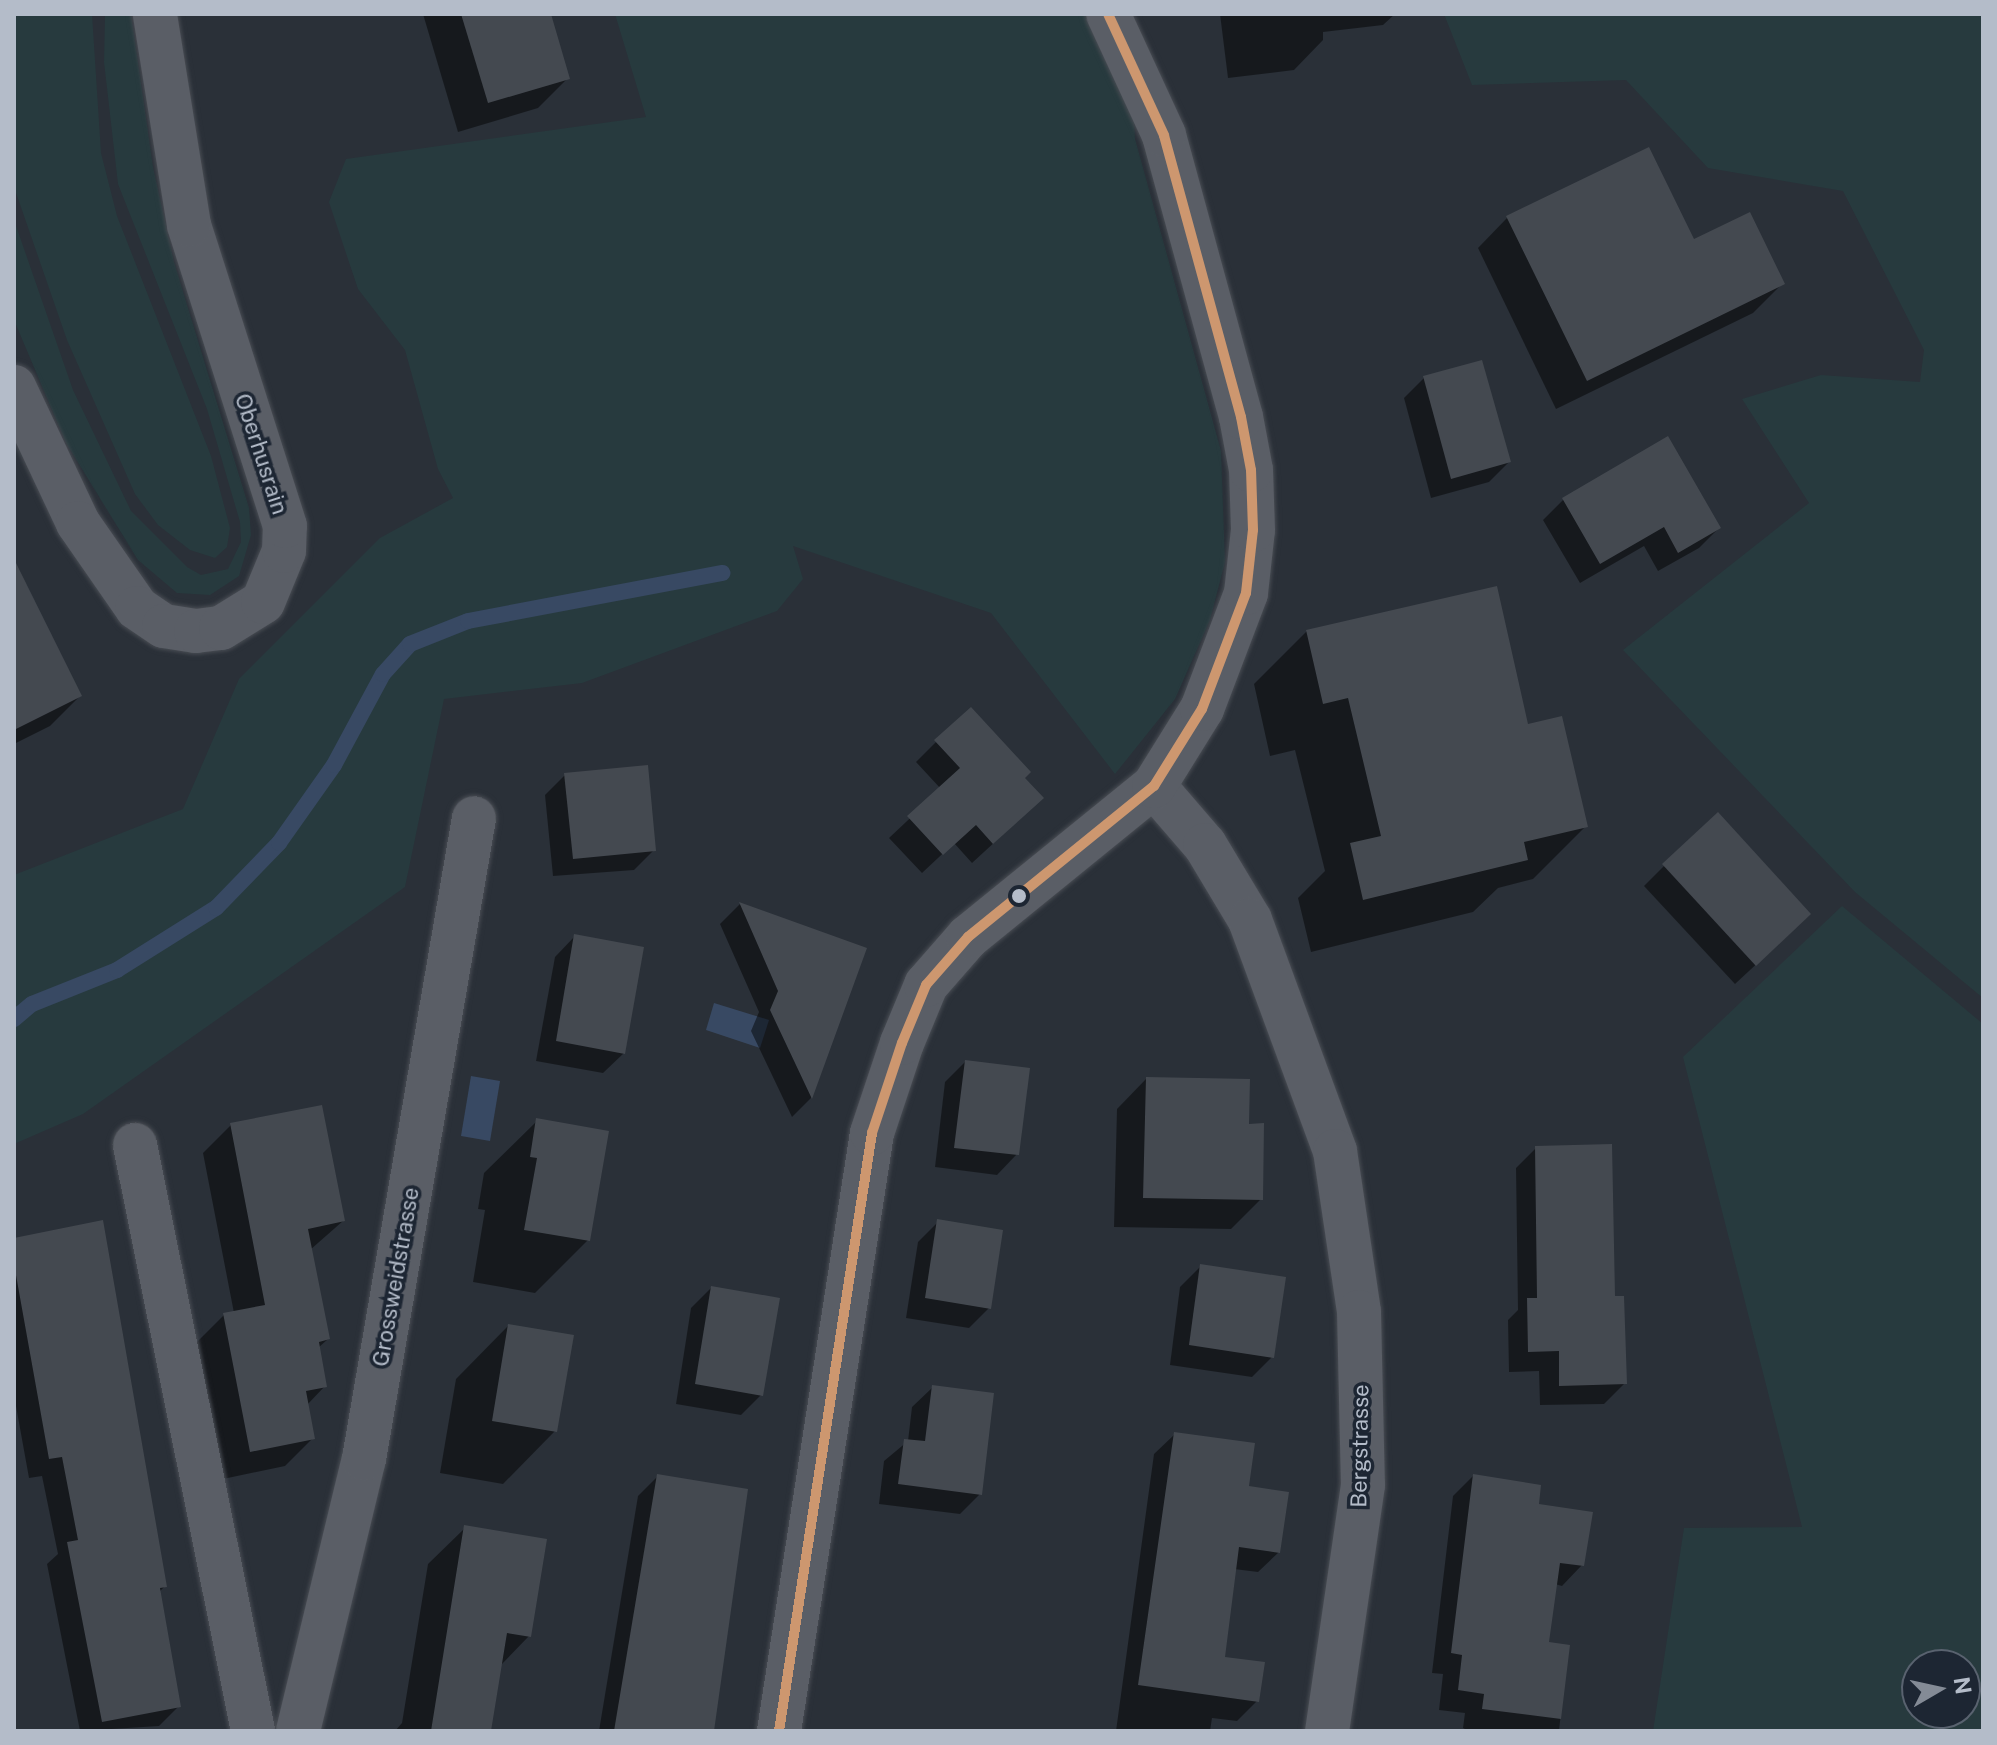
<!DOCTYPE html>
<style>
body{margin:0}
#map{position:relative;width:1997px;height:1745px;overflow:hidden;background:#2a3038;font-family:"Public Sans",sans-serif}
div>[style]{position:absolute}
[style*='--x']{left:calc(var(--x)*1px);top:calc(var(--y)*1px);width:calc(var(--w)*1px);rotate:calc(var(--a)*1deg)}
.green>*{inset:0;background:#273a3e}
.water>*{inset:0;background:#384963}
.shadow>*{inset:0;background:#0007}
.stream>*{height:16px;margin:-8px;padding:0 8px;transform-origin:8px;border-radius:8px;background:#384963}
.building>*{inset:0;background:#444950}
.roads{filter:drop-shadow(0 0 2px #484c53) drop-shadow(0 0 2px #484c53)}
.minor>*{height:44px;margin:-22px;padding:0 22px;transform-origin:22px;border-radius:22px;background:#5a5e66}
.bus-1>*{height:10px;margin:-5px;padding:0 5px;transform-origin:5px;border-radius:5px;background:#cd976f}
.dots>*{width:22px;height:22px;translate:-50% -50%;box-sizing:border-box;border:4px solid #1d2633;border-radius:50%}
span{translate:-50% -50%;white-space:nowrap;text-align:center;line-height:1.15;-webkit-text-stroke:7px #1d2633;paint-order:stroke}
.street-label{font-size:22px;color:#b4bcc9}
.frame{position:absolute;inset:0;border:16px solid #b4bcc9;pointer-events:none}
.north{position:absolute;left:1901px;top:1649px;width:80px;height:80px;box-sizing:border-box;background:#1d2633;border:2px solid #59626f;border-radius:50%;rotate:81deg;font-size:22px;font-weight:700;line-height:32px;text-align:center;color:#b4bcc9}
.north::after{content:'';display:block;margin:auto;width:28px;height:36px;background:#848b96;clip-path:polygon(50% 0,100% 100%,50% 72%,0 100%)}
</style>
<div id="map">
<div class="green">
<i style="clip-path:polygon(14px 14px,92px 14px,101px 153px,117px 216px,211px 456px,230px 528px,227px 547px,215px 558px,190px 550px,158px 525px,135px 494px,67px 340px,14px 187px)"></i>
<i style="clip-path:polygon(105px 14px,131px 14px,153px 167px,174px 262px,249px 508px,251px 535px,239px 576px,210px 595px,177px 593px,138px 560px,66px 443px,14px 320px,14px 220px,73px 390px,131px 511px,187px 567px,201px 575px,228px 569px,241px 542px,240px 522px,207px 409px,118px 184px,104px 62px)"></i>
<i style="clip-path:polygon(615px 14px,1094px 14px,1133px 100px,1135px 139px,1221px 451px,1225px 562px,1210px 620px,1175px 699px,1115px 774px,991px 613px,793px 546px,803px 579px,777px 611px,582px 683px,444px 699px,405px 887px,83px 1114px,14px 1144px,14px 875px,183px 809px,239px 679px,380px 538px,453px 498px,438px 469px,405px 350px,358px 289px,329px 202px,346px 159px,646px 117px)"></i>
<i style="clip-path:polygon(1444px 14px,1983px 14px,1983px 998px,1855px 892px,1623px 650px,1809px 503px,1742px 399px,1821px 375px,1920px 382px,1924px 350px,1843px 191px,1708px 168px,1626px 80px,1472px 85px)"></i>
<i style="clip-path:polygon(evenodd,1842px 906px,1983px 1024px,1983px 1731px,1653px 1731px,1684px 1528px,1802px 1527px,1683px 1057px,1842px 906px,1965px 1665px,1965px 1713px,1917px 1713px,1917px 1665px,1965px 1665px)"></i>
</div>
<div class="water">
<i style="clip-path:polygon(714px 1003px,769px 1020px,760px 1048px,706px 1030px)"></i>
<i style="clip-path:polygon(471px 1076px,500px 1081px,490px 1141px,461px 1136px)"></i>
</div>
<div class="shadow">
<i style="clip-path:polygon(423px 14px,549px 14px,568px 78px,538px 108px,458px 132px)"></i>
<i style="clip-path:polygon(1220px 14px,1395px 14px,1383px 25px,1323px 32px,1323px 40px,1294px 70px,1228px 78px)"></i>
<i style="clip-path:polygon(1507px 218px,1693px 242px,1783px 283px,1753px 313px,1556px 409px,1478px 248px)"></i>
<i style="clip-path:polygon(1424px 378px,1509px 462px,1489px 482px,1431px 498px,1404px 398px)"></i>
<i style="clip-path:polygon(1563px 500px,1719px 528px,1699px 548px,1658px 571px,1644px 546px,1580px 583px,1543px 520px)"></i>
<i style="clip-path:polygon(14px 564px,80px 696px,50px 726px,14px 744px)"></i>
<i style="clip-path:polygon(1307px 631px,1527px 727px,1585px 827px,1533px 879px,1498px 888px,1473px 912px,1311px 952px,1298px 898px,1325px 871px,1295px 750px,1270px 756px,1254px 684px)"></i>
<i style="clip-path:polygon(936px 742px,1023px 778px,1021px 818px,972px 863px,954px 843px,922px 873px,889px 838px,941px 789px,916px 762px)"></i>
<i style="clip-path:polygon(565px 775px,654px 850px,634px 870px,553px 876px,545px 795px)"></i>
<i style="clip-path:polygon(1664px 866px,1789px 934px,1735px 984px,1644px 886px)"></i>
<i style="clip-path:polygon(740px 904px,864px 949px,811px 1098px,792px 1117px,751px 1031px,759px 1012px,720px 924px)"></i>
<i style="clip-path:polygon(575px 936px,624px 1053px,603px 1073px,536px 1061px,555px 957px)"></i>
<i style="clip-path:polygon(965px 1062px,1017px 1154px,997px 1175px,935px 1167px,945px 1082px)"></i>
<i style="clip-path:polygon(1146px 1079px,1247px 1126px,1261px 1199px,1231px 1229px,1114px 1227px,1117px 1109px)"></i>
<i style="clip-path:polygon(537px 1121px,588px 1240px,535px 1293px,473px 1282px,485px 1210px,478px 1209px,484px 1173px)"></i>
<i style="clip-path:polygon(231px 1125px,343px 1221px,310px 1250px,328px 1339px,318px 1348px,325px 1386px,307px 1405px,313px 1438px,285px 1466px,223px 1479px,196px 1343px,224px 1315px,234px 1313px,203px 1153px)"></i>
<i style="clip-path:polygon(1536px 1148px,1613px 1298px,1625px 1383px,1604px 1404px,1540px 1405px,1539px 1371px,1509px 1372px,1508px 1320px,1518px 1310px,1516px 1168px)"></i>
<i style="clip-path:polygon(938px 1222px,989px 1308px,969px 1328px,906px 1318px,918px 1242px)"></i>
<i style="clip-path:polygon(14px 1240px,165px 1586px,159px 1592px,179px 1706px,159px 1726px,80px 1731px,47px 1564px,58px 1554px,42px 1476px,29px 1478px,14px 1395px)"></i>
<i style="clip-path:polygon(1201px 1266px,1272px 1357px,1252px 1377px,1170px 1365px,1180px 1287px)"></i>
<i style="clip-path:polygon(711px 1288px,761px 1395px,741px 1415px,676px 1404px,691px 1308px)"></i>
<i style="clip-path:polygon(508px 1326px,555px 1431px,503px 1484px,440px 1473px,456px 1379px)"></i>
<i style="clip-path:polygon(933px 1387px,980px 1494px,960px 1514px,879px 1504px,884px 1461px,908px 1441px,912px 1407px)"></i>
<i style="clip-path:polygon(1175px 1434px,1246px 1488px,1279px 1552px,1258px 1572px,1234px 1569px,1222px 1659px,1257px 1701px,1237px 1721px,1212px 1718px,1210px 1731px,1116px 1731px,1154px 1454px)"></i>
<i style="clip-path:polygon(658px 1476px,710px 1731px,599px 1731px,638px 1496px)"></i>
<i style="clip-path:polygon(1473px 1476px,1536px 1506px,1582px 1565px,1562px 1586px,1555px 1584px,1546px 1644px,1568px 1647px,1559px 1731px,1469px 1731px,1463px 1728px,1465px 1713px,1439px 1710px,1443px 1674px,1432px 1673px,1453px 1496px)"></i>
<i style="clip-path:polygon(465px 1528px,529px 1636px,500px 1666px,489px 1731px,395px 1731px,402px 1723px,428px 1564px)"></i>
</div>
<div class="stream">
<i style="--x:14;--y:1019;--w:23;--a:-40"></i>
<i style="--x:32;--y:1004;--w:92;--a:-21.8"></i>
<i style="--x:117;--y:970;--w:117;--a:-32.1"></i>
<i style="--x:216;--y:908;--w:91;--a:-45.9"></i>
<i style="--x:279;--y:843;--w:95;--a:-54.8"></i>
<i style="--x:334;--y:765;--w:103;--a:-61.7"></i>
<i style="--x:383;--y:674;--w:40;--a:-48"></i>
<i style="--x:410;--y:644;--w:62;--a:-21.6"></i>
<i style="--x:468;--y:621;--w:259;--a:-10.7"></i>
</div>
<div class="building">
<i style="clip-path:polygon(461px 14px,551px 14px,570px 79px,488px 103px)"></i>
<i style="clip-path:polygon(1649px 147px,1694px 239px,1750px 212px,1785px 284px,1587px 381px,1506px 216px)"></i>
<i style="clip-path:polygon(1482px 360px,1511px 462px,1451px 479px,1423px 376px)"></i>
<i style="clip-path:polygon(1668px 436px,1721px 528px,1678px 553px,1664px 527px,1600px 564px,1562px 498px)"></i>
<i style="clip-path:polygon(14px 559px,82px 696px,14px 730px)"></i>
<i style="clip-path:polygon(1497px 586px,1528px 724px,1562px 716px,1588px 827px,1524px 842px,1528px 860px,1363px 900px,1350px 843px,1381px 836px,1348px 698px,1323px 704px,1306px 630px)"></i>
<i style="clip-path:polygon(971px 707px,1031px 772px,1025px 778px,1044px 798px,993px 844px,976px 825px,943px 855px,907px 816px,960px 768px,934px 740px)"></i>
<i style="clip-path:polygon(648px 765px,656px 851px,573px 859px,564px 773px)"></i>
<i style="clip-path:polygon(1718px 812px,1811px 914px,1756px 966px,1662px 864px)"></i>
<i style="clip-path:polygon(739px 902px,867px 948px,812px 1099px,770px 1010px,778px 991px)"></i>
<i style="clip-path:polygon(574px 934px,644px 947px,625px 1054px,556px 1041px)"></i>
<i style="clip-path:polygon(965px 1060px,1030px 1068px,1019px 1155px,954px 1148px)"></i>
<i style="clip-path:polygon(1146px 1077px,1250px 1079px,1249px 1124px,1264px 1123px,1263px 1200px,1143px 1198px)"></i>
<i style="clip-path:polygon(322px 1105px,345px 1221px,308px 1229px,330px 1339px,319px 1342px,327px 1387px,306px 1391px,315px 1439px,250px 1452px,223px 1313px,265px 1305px,230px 1123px)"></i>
<i style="clip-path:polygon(536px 1118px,609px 1131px,590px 1241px,524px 1230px,537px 1158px,530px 1157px)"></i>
<i style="clip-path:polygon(1612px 1144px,1615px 1296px,1624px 1296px,1627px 1384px,1559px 1386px,1559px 1351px,1528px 1352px,1527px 1298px,1537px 1298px,1535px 1146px)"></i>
<i style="clip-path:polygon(937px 1219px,1003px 1230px,991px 1309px,925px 1298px)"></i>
<i style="clip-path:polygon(103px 1220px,167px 1587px,160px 1588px,181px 1707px,102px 1722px,67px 1542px,78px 1540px,62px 1457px,49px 1459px,14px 1264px,14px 1238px)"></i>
<i style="clip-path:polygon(1200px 1264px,1286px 1277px,1274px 1358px,1189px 1345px)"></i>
<i style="clip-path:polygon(711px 1286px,780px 1298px,763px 1396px,695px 1384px)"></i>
<i style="clip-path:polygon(508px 1324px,574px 1335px,557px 1432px,492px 1421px)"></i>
<i style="clip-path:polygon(932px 1385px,994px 1393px,982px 1495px,898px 1484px,904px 1439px,925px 1441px)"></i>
<i style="clip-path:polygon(1174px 1432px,1255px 1443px,1249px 1486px,1289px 1492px,1280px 1553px,1239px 1547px,1225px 1657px,1265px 1662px,1259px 1702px,1138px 1685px)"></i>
<i style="clip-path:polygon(657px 1474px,748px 1489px,714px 1731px,614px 1731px)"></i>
<i style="clip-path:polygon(1473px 1474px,1541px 1485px,1539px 1504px,1593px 1512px,1584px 1566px,1560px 1563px,1549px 1642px,1570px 1645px,1561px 1719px,1482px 1709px,1484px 1694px,1458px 1690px,1462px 1655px,1451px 1653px)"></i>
<i style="clip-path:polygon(464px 1525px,547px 1539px,531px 1637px,507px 1633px,491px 1731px,431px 1731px)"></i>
</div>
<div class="roads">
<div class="minor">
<i style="--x:14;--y:387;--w:150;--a:64.8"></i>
<i style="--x:78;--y:523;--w:103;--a:55.2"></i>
<i style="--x:137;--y:608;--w:32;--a:34"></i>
<i style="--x:164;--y:626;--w:32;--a:9"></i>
<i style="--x:196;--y:631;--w:25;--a:-7"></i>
<i style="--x:221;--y:628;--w:49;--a:-31.8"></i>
<i style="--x:263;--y:602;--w:55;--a:-67.6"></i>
<i style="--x:284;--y:551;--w:25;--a:-88"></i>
<i style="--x:285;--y:526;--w:316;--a:-107.7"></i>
<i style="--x:189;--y:225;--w:214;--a:-99.2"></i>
<i style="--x:1154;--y:786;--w:78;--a:49.2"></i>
<i style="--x:1205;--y:845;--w:87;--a:59"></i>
<i style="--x:1250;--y:920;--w:246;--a:69.8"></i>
<i style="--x:1335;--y:1151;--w:163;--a:81.5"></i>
<i style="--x:1359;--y:1312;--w:173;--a:88.7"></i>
<i style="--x:1363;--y:1485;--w:249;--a:98.3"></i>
<i style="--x:135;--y:1145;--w:598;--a:78.61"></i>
<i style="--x:298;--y:1731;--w:280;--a:-76.4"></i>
<i style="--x:364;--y:1459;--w:650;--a:-80.26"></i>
<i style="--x:779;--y:1731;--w:605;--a:-81.16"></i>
<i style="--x:872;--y:1133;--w:95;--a:-71.6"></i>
<i style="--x:902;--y:1043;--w:63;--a:-67.5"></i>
<i style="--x:926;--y:985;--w:64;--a:-48.8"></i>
<i style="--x:968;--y:937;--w:240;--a:-39.1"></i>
<i style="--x:1154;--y:786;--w:91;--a:-58.1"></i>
<i style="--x:1202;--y:709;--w:124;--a:-69.2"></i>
<i style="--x:1246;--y:593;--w:63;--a:-83.7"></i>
<i style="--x:1253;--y:530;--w:60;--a:-91.9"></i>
<i style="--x:1251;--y:470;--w:54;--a:-100.7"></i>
<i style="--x:1241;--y:417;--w:292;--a:-105.3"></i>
<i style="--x:1164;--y:135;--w:133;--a:-114.8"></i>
</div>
</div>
<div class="bus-1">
<i style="--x:779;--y:1731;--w:605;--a:-81.16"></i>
<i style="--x:872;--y:1133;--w:95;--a:-71.6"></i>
<i style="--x:902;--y:1043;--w:63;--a:-67.5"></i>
<i style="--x:926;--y:985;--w:64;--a:-48.8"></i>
<i style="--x:968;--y:937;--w:240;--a:-39.1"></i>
<i style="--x:1154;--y:786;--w:91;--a:-58.1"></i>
<i style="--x:1202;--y:709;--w:124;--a:-69.2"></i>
<i style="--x:1246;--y:593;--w:63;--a:-83.7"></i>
<i style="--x:1253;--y:530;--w:60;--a:-91.9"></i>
<i style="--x:1251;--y:470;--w:54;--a:-100.7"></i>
<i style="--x:1241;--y:417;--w:292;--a:-105.3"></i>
<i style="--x:1164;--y:135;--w:133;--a:-114.8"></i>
</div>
<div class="dots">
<i style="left:1019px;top:896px;background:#b4bcc9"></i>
</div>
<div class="street-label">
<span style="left:261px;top:454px;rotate:72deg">Oberhusrain</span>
<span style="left:396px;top:1277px;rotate:-80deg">Grossweidstrasse</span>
<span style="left:1360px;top:1446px;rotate:-89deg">Bergstrasse</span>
</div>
<div class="frame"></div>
<div class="north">N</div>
</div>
